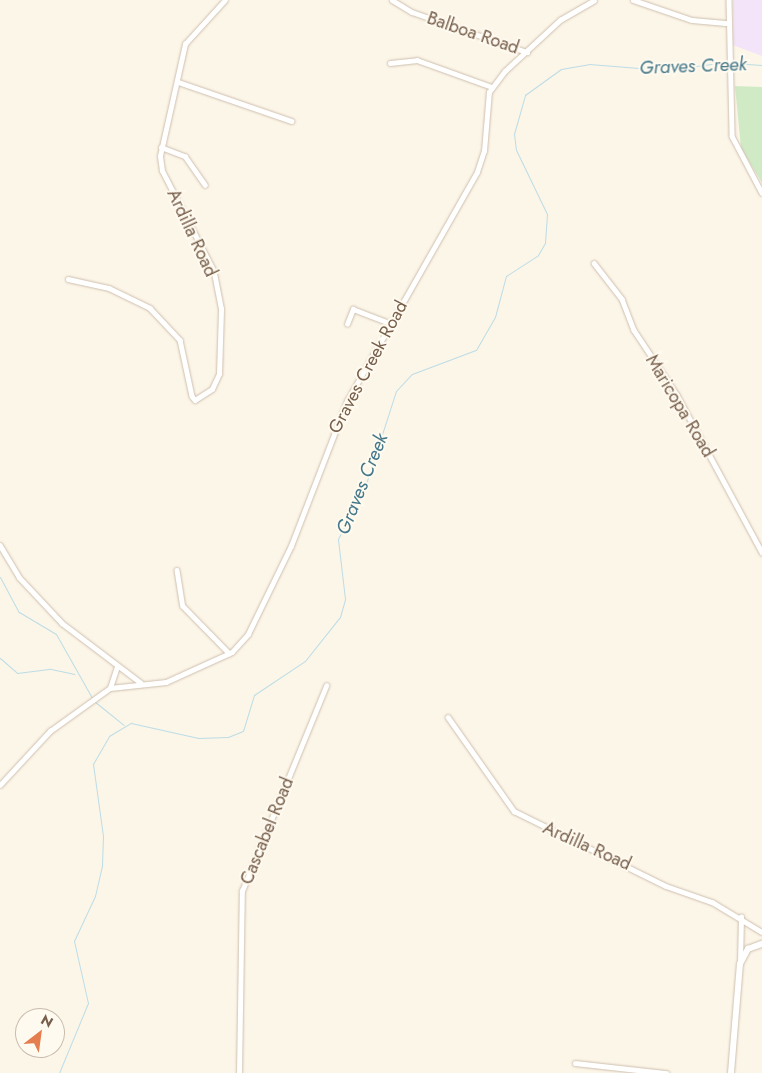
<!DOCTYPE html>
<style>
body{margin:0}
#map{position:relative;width:762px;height:1073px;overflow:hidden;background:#fcf6e8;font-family:Jost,sans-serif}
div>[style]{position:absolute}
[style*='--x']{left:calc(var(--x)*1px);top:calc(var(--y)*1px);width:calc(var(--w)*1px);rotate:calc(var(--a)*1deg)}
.education>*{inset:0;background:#f3e4f9}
.green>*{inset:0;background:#d1eac6}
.stream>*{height:1px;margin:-0.5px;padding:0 0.5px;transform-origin:0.5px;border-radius:0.5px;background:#bcdce6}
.roads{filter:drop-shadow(0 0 1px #cebfae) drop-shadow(0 0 1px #cebfae)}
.minor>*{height:4.5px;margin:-2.25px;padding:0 2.25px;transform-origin:2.25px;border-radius:2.25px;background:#fff}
.tertiary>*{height:5.5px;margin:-2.75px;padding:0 2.75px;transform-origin:2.75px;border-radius:2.75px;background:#fff}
span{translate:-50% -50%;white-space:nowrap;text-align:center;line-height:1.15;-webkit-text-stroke:4px #fffaef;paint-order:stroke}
.street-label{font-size:18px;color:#775f4c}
.water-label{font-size:19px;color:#45788a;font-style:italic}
.north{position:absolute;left:15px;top:1008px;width:50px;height:50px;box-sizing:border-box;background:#fffaef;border:1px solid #c9bcae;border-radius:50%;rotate:30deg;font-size:14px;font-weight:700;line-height:20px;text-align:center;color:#775f4c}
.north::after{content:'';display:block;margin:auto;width:18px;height:22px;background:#e57e4e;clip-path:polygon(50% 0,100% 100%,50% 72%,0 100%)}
</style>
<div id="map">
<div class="education">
<i style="clip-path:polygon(733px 0,762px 0,762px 56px,733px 45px)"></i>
</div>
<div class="green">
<i style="clip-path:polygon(735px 86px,762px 87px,762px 183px,741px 148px)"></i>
</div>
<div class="stream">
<i style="--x:732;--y:63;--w:30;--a:4"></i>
<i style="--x:0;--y:577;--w:40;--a:62"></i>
<i style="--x:19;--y:612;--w:43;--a:30.7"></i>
<i style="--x:56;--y:634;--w:73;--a:60.6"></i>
<i style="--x:0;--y:658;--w:23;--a:41"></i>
<i style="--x:17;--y:673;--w:34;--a:-7"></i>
<i style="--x:51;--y:669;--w:24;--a:12"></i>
<i style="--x:94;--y:701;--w:38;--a:39"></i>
<i style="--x:59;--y:1073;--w:76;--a:-67.5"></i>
<i style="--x:88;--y:1003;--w:64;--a:-102.7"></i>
<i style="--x:74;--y:941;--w:50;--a:-65"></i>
<i style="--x:95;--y:896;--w:32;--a:-77"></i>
<i style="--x:102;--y:865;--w:29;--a:-88"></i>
<i style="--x:103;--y:836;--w:73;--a:-97.9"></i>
<i style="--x:93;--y:764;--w:32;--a:-60"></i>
<i style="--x:109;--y:736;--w:26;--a:-31"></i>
<i style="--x:131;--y:723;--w:69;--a:12.6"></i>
<i style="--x:198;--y:738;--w:30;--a:-2"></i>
<i style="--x:228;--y:737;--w:16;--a:-22"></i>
<i style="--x:243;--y:731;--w:38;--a:-73"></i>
<i style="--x:254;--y:695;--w:61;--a:-33.7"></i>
<i style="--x:305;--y:661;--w:56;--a:-51.5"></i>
<i style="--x:340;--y:617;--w:19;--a:-74"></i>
<i style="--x:345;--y:599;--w:60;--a:-96.7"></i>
<i style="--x:338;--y:539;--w:59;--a:-62.6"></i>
<i style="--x:365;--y:487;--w:101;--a:-72.1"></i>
<i style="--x:396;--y:391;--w:23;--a:-47"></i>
<i style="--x:412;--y:374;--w:68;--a:-20.6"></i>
<i style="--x:476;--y:350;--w:38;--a:-60"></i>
<i style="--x:495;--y:317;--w:42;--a:-75"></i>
<i style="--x:506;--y:276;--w:38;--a:-33"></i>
<i style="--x:538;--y:255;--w:14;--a:-60"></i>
<i style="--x:545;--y:243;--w:29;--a:-86"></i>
<i style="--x:547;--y:214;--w:71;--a:-115.8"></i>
<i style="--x:516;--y:150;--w:16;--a:-97"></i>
<i style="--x:514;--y:134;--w:41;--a:-74.2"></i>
<i style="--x:525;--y:95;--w:44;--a:-35.8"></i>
<i style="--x:561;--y:69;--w:28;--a:-10"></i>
<i style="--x:589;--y:64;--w:75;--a:4.6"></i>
<i style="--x:664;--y:70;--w:64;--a:-7.1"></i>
</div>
<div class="roads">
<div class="minor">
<i style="--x:392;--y:0;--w:23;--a:31"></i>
<i style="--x:412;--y:12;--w:122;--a:19.2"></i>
<i style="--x:633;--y:0;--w:62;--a:18.7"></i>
<i style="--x:692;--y:20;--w:36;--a:5"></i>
<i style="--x:729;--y:0;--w:136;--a:88.7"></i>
<i style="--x:732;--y:136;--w:64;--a:62.2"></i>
<i style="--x:390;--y:63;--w:27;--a:-6"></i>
<i style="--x:417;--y:60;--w:80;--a:19.8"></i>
<i style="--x:178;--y:82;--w:120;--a:18.9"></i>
<i style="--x:161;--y:147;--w:26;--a:21"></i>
<i style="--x:185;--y:156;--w:35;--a:55"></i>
<i style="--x:594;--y:263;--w:46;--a:52.1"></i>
<i style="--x:622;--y:299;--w:33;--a:69"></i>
<i style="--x:634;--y:330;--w:78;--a:56.5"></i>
<i style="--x:677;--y:395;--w:179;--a:61.6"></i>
<i style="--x:68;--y:279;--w:42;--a:12.4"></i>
<i style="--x:109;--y:288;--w:46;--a:26"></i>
<i style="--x:150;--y:308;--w:44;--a:46.8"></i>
<i style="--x:180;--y:340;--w:57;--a:77.9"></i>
<i style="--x:192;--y:396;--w:5;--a:53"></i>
<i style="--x:195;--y:400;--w:20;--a:-33"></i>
<i style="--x:212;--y:389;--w:17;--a:-65"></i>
<i style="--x:219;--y:374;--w:65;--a:-88.2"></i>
<i style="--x:221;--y:309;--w:38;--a:-101"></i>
<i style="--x:214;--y:272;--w:114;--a:-117.2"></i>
<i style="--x:162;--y:171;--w:15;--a:-98"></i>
<i style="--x:160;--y:156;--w:115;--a:-77.4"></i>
<i style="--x:185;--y:44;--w:59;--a:-47.7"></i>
<i style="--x:347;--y:324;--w:16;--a:-68"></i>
<i style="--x:353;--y:309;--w:40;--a:21"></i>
<i style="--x:0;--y:545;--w:37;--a:59"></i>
<i style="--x:19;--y:577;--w:63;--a:46.9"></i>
<i style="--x:62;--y:623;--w:99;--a:37.2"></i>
<i style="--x:177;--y:570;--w:36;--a:81"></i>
<i style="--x:183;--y:606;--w:66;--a:45.6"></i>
<i style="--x:110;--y:688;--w:56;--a:-6.1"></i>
<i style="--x:166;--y:682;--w:72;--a:-24.4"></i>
<i style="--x:232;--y:652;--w:24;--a:-48"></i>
<i style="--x:248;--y:634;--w:98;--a:-64"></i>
<i style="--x:291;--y:546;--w:155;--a:-68.9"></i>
<i style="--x:347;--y:401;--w:263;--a:-60.4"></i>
<i style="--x:477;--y:172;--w:22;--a:-72"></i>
<i style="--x:484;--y:151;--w:59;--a:-85.2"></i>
<i style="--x:489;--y:92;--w:26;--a:-53"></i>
<i style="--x:505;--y:71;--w:75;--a:-42.8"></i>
<i style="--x:560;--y:20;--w:39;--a:-30"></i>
<i style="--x:448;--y:717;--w:115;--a:54.9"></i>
<i style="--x:514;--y:811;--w:169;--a:26.3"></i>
<i style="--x:666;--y:886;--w:49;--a:19.2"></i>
<i style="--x:712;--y:902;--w:58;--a:31"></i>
<i style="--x:0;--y:785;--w:74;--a:-47.2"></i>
<i style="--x:50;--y:731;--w:74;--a:-35.6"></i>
<i style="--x:110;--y:688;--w:22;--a:-72"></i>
<i style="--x:740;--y:962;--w:45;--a:-88.7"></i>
<i style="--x:575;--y:1063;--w:92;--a:6.3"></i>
<i style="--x:239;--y:1073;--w:182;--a:-89.1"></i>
<i style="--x:242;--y:891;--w:222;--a:-67.7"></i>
</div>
<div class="tertiary">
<i style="--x:731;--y:1073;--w:109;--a:-85.3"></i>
<i style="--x:740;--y:964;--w:17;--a:-62"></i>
<i style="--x:748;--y:949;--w:15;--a:-20"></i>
</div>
</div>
<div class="street-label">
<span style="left:473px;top:33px;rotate:19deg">Balboa Road</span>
<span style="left:192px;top:233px;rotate:65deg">Ardilla Road</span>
<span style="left:368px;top:367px;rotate:-62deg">Graves Creek Road</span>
<span style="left:680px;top:406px;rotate:59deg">Maricopa Road</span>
<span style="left:267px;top:831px;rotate:-68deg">Cascabel Road</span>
<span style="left:587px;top:846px;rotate:24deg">Ardilla Road</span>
</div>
<div class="water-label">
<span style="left:693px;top:66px;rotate:-2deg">Graves Creek</span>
<span style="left:362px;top:484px;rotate:-68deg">Graves Creek</span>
</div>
<div class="north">N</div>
</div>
